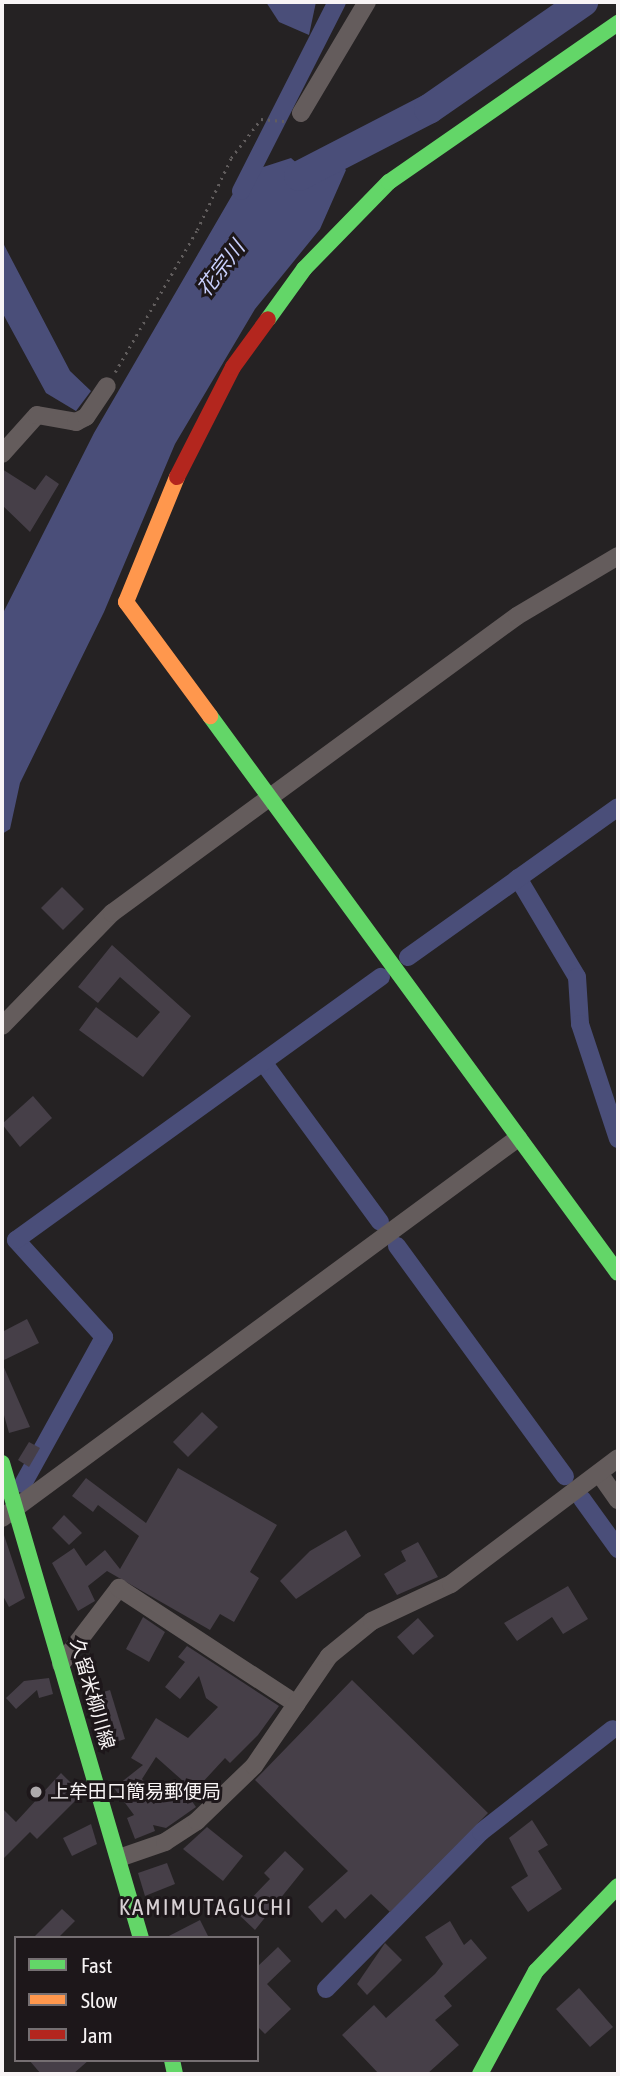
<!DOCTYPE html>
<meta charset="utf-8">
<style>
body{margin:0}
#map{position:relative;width:620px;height:2076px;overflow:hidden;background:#252223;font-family:"Asap Condensed","Noto Sans JP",sans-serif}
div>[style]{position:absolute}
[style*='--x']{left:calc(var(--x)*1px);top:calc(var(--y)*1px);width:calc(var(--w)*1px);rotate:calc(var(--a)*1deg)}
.water>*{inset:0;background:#4a4e79}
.canal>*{height:18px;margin:-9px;padding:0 9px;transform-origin:9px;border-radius:9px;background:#4a4e79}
.river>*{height:30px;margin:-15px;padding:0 15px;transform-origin:15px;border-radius:15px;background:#4a4e79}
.building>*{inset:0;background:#463f48}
.path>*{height:2.5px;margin-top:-1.25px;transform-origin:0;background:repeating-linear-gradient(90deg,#615d5d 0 2px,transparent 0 7px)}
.street>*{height:18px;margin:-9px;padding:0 9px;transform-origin:9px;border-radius:9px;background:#645c5c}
.fast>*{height:16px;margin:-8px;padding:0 8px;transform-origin:8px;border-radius:8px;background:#63d668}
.slow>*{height:16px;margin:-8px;padding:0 8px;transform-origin:8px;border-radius:8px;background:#ff974d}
.jam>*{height:16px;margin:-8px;padding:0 8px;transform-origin:8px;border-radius:8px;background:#b3261e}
.dots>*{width:19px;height:19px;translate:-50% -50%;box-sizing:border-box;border:4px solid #1d171a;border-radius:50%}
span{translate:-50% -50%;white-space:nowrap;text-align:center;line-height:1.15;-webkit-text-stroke:6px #1d171a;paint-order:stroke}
.street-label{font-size:19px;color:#f8f4f5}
.poi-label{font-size:19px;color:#f8f4f5}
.left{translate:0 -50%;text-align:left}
.water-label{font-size:21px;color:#c9d0fd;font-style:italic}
.quarter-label{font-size:23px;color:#d7d0d3;letter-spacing:2px}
.frame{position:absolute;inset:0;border:4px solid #f8f4f5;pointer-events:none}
.legend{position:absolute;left:14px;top:1936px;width:245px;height:126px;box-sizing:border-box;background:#1d171a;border:2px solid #756f72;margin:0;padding:9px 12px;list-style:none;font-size:21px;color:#f8f4f5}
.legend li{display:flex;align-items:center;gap:14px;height:35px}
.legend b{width:35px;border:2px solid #756f72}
</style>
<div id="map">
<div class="water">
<i style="clip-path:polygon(266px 2px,316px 2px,309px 35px,279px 22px)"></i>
<i style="clip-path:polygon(329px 151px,346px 170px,320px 229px,255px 309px,175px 444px,104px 612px,20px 783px,10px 829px,2px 834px,2px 615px,94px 433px,245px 173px,291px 158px,300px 166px)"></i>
<i style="clip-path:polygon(2px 241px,70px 371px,91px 391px,76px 411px,46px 393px,2px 312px)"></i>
</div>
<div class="canal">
<i style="--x:241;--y:191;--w:212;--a:-63.1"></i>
<i style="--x:518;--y:878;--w:115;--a:59.2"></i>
<i style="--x:577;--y:977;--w:47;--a:86.3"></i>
<i style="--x:580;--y:1024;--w:121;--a:71.7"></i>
<i style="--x:408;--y:957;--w:258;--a:-35.5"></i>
<i style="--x:263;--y:1062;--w:198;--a:53.8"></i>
<i style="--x:397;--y:1246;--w:285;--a:53.9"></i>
<i style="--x:23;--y:1484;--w:168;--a:-61.1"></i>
<i style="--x:104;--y:1337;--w:131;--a:-132.2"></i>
<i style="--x:16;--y:1240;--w:450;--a:-35.8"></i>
<i style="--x:582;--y:1499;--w:62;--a:54.2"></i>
<i style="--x:326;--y:1989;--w:221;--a:-45.4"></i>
<i style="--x:481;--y:1832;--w:167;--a:-38"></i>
</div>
<div class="river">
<i style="--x:299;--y:176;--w:146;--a:-27.3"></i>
<i style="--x:429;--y:109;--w:188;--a:-34.8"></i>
</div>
<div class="building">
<i style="clip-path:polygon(2px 469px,35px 490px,46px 475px,59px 484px,30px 532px,2px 505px)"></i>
<i style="clip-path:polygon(62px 887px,84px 909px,63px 930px,41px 908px)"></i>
<i style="clip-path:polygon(112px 945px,191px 1016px,143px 1077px,79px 1030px,96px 1007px,137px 1038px,160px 1012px,120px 977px,98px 1003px,78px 987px)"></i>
<i style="clip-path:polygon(33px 1096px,52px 1118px,20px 1147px,2px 1124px)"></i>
<i style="clip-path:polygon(27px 1319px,39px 1343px,2px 1361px,2px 1332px)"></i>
<i style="clip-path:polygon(2px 1363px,30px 1427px,9px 1433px,2px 1408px)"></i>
<i style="clip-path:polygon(202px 1412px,218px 1427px,188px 1457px,173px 1442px)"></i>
<i style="clip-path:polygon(29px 1442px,40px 1448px,29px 1467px,18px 1460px)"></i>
<i style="clip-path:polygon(178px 1468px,277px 1525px,250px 1572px,259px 1578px,234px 1622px,220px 1614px,210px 1630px,107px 1571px,88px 1586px,95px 1601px,78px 1611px,52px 1563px,74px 1548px,86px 1566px,105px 1550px,120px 1569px,139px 1536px,98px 1505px,93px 1512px,72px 1496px,86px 1478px,146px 1523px)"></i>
<i style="clip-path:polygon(64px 1515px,82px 1533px,69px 1545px,52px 1528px)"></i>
<i style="clip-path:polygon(2px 1529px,25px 1598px,9px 1607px,2px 1594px)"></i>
<i style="clip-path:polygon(346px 1530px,361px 1556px,296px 1599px,280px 1581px,310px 1551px)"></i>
<i style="clip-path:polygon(418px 1542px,438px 1577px,397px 1595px,384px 1574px,406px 1561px,401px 1551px)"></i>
<i style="clip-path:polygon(568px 1586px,588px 1619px,563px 1634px,552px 1617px,517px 1641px,504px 1623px)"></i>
<i style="clip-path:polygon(143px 1617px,165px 1632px,149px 1662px,126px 1649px)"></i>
<i style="clip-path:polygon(418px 1618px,434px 1636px,413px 1655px,397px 1637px)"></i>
<i style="clip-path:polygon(evenodd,187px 1646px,279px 1706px,258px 1735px,230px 1763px,225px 1758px,189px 1797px,196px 1807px,166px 1828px,153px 1825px,155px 1831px,135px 1839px,127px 1818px,134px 1815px,114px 1788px,143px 1765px,131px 1758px,156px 1718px,188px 1738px,218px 1707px,206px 1698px,199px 1676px,180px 1699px,165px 1687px,185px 1662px,178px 1657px,187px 1646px,156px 1757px,183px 1781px,158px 1799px,142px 1779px,156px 1757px)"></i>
<i style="clip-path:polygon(49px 1678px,53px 1694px,39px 1698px,37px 1690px,16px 1709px,6px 1698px,24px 1681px)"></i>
<i style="clip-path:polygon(352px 1680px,488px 1813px,390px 1912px,371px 1894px,345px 1919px,336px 1909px,322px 1923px,308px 1907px,348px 1871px,255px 1780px)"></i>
<i style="clip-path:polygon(110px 1690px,125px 1739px,101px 1747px,87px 1697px)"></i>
<i style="clip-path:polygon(61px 1773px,82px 1794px,37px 1839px,30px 1832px,2px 1860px,2px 1808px,16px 1822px)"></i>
<i style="clip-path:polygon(532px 1820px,548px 1845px,538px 1851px,562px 1889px,528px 1912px,511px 1887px,528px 1876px,509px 1838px)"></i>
<i style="clip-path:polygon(91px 1824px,97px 1844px,72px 1856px,63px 1838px)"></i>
<i style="clip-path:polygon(207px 1827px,243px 1856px,223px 1881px,183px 1849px)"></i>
<i style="clip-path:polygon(285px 1851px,304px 1869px,255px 1930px,237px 1913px,270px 1879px,264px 1873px)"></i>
<i style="clip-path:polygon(167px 1863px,175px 1884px,145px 1896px,138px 1873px)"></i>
<i style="clip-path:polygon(62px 1909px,75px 1921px,58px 1938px,33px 1938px)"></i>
<i style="clip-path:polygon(200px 1920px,209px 1938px,165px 1938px)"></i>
<i style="clip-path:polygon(450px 1921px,464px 1945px,471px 1939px,487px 1958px,444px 1996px,452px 2006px,435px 2020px,459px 2045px,427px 2074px,379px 2074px,342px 2035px,374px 2005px,386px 2018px,435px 1974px,443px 1964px,425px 1937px)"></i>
<i style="clip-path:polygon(385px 1943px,402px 1960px,367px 1995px,357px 1984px)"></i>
<i style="clip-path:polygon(278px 1947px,291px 1961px,267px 1984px,291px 2009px,265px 2034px,257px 2026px,257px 1967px)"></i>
<i style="clip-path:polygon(579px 1988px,613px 2027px,590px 2047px,556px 2009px)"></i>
<i style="clip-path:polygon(29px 2060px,89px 2060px,73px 2074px,41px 2074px)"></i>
</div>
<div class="path">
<i style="--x:115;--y:372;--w:164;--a:-60"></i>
<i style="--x:197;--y:230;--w:80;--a:-64.7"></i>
<i style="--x:231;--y:158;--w:49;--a:-52.4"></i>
<i style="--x:261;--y:119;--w:25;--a:5"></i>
</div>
<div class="street">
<i style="--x:301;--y:113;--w:129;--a:-59.3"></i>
<i style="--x:2;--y:454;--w:52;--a:-48.1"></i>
<i style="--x:37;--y:415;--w:40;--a:10"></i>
<i style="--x:76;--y:422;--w:11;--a:-27"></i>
<i style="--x:86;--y:417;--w:37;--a:-56"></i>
<i style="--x:2;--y:1026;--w:158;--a:-45.8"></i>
<i style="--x:112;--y:913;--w:502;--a:-36.25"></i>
<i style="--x:517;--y:616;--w:117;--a:-30.7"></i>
<i style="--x:599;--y:1473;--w:33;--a:55"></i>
<i style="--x:2;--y:1518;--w:641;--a:-36.37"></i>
<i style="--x:61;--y:1664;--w:96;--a:-52.7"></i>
<i style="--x:119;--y:1588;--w:212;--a:33.2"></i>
<i style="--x:119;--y:1858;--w:49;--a:-19.2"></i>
<i style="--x:165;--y:1842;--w:38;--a:-33"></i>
<i style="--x:197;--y:1821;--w:79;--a:-44"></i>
<i style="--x:254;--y:1766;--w:133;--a:-55.7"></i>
<i style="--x:329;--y:1656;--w:55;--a:-39.1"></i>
<i style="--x:372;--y:1621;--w:87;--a:-25.1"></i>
<i style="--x:451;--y:1584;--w:209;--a:-37"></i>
</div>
<div class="fast">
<i style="--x:268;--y:319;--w:62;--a:-54.2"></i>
<i style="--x:304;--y:269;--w:122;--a:-45.7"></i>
<i style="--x:389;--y:182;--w:279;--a:-34.8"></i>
<i style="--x:210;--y:716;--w:690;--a:53.78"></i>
<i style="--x:2;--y:1463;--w:495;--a:73.7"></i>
<i style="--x:172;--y:2060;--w:14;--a:78"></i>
<i style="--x:480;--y:2074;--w:117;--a:-61.5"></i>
<i style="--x:536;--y:1971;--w:118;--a:-46"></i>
</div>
<div class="slow">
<i style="--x:177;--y:477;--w:135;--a:112.2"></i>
<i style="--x:126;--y:602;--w:142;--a:53.6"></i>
</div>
<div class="jam">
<i style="--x:177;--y:477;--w:123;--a:-63"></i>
<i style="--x:233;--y:367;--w:59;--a:-53.9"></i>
</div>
<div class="dots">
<i style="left:36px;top:1792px;background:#aeaaac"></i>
</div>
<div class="street-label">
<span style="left:92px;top:1694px;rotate:74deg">久留米柳川線</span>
</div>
<div class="poi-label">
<span class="left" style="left:50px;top:1792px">上牟田口簡易郵便局</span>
</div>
<div class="water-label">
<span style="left:220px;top:268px;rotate:-53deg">花宗川</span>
</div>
<div class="quarter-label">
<span style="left:206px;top:1907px">KAMIMUTAGUCHI</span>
</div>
<div class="frame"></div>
<ul class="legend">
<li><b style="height:9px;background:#63d668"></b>Fast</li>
<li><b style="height:9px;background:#ff974d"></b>Slow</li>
<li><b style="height:9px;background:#b3261e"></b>Jam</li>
</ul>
</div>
